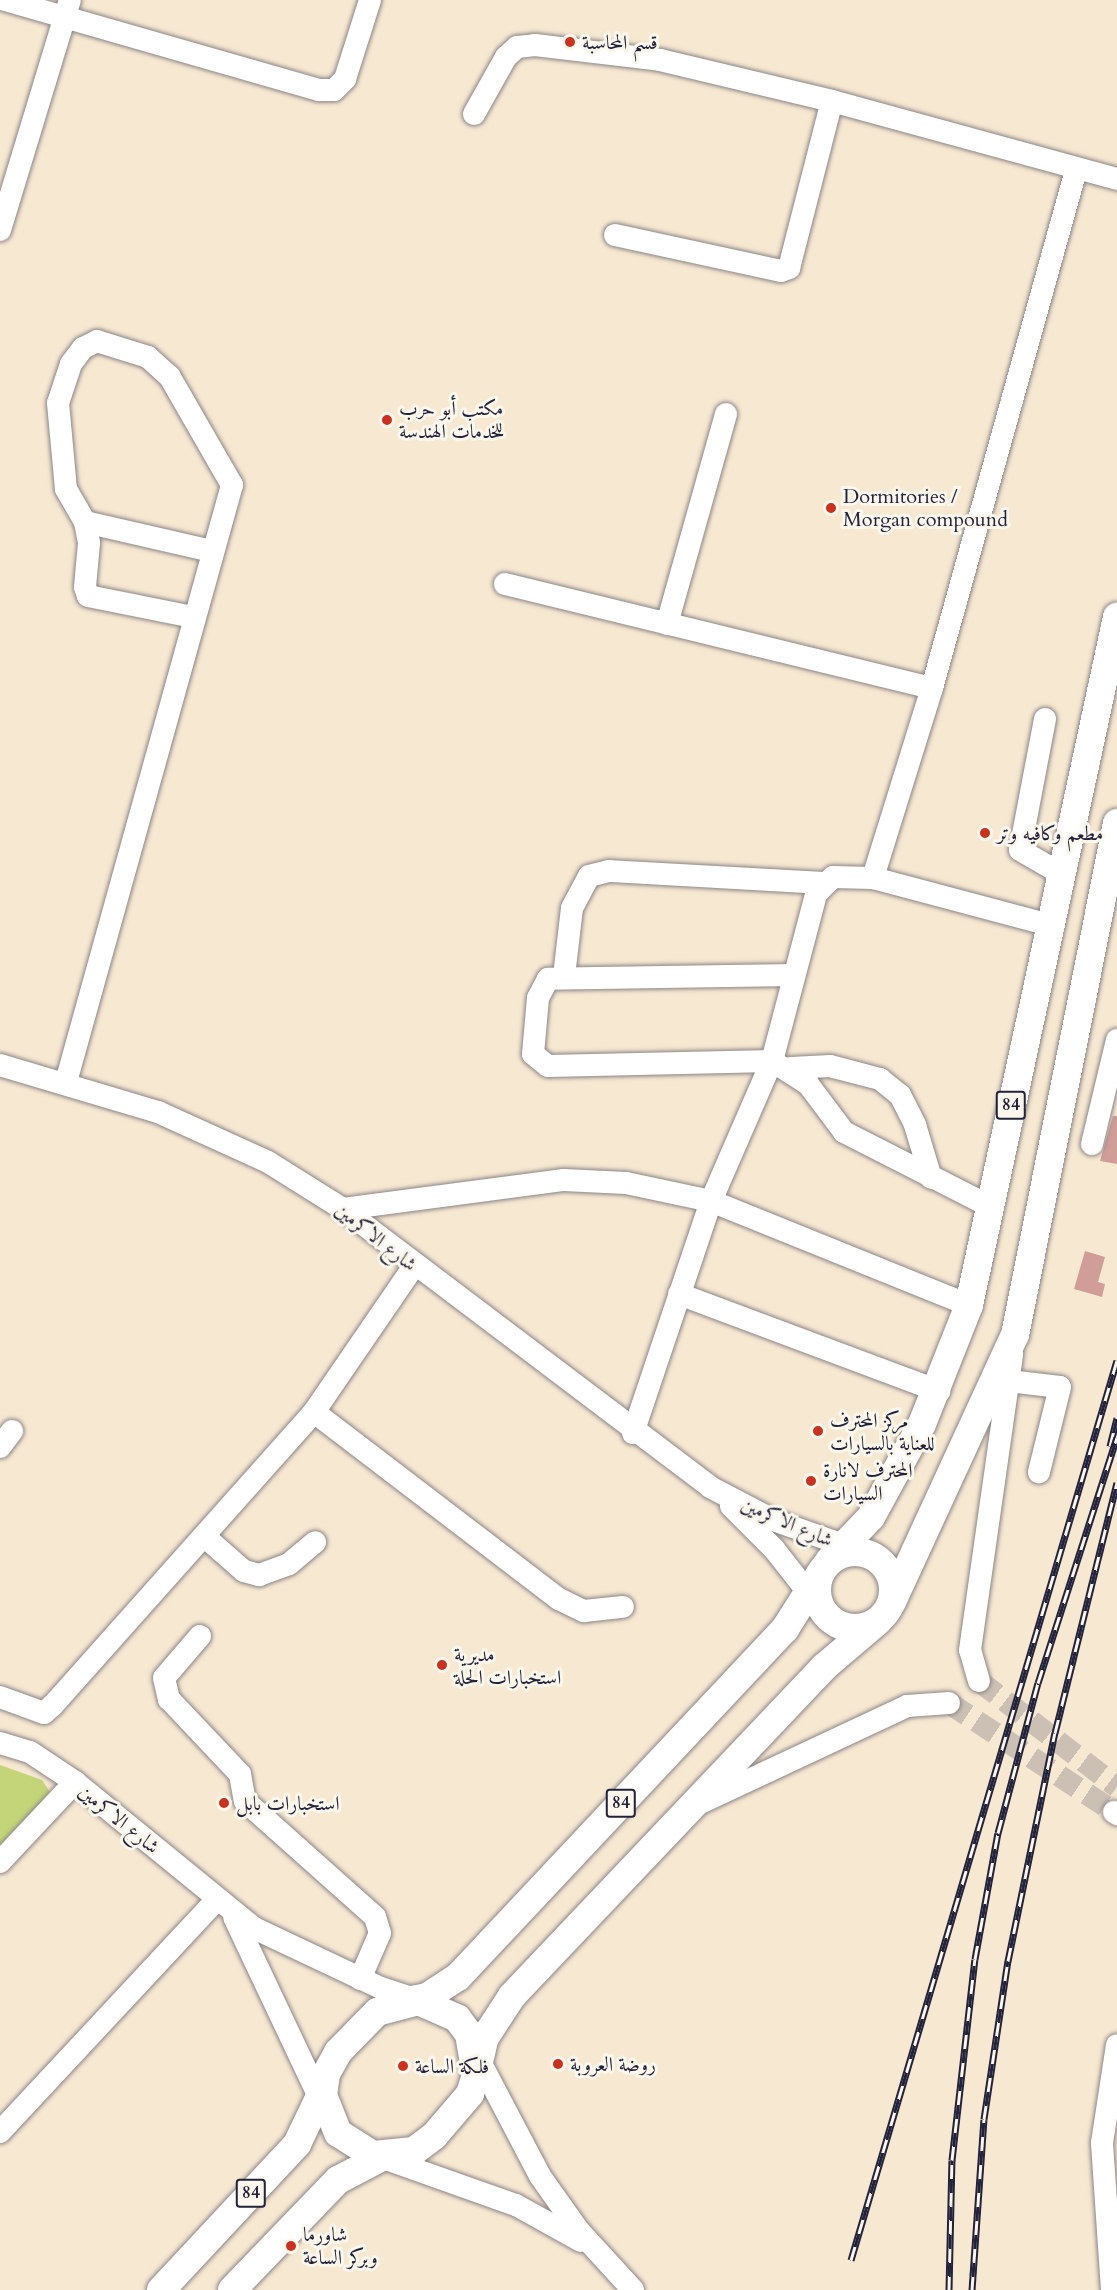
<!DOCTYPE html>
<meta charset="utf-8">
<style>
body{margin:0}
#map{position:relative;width:1117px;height:2290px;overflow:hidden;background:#f7e8d2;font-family:Cardo,Amiri,serif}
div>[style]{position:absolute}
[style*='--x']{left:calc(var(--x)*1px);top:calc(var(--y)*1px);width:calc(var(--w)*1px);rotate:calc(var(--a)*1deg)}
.green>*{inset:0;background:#c3d578}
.building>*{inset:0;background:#d09d98}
.minor-tunnel>*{height:22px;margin-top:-11px;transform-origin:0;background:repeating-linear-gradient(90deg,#ccc0b4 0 22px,transparent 0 33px)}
.roads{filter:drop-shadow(0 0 2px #8c8586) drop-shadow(0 0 2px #8c8586)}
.minor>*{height:22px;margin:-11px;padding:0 11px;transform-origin:11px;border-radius:11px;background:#fff}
.major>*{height:28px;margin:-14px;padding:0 14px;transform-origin:14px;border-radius:14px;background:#fff}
.major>.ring{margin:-14px;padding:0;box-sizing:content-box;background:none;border:28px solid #fff;border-radius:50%}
.rail>*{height:7px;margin-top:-3.5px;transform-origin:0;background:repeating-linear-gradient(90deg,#fbf7ec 0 14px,#22223b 0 28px);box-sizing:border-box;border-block:2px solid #22223b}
.dots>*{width:16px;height:16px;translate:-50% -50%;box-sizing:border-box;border:3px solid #fbf7ec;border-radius:50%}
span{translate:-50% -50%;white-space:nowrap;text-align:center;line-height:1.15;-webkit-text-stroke:6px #fbf7ec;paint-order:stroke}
.shield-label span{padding:2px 4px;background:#fbf7ec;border:2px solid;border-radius:4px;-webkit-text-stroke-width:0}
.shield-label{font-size:18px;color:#22223b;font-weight:700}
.poi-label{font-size:20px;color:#22223b}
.left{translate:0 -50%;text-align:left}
.street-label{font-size:20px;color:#22223b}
</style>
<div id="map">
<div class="green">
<i style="clip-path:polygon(0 1765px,42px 1780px,50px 1792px,0 1845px)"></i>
</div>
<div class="building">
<i style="clip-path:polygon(1113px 1116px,1117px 1116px,1117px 1164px,1100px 1161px)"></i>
<i style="clip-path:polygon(1085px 1251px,1105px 1257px,1098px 1282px,1105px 1284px,1102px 1297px,1074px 1289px)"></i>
</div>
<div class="minor-tunnel">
<i style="--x:979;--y:1681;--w:174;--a:37.5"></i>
<i style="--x:949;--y:1703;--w:198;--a:33.4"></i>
</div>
<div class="roads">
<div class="minor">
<i style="--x:5;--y:0;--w:327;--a:16"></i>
<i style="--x:319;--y:90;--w:15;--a:0"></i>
<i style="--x:334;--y:90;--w:16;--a:-45"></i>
<i style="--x:345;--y:79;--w:83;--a:-72.4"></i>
<i style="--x:474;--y:114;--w:65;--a:-60.7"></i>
<i style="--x:506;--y:57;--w:15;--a:-42"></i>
<i style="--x:517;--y:47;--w:18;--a:-6"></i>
<i style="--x:535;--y:45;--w:126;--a:6.8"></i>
<i style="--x:660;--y:60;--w:177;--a:13.4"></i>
<i style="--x:832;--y:101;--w:295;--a:15.3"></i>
<i style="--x:0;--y:230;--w:240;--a:-73.1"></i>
<i style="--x:615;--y:235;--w:170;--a:12.2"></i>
<i style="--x:781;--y:271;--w:9;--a:-21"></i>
<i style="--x:789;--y:268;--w:172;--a:-75.6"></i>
<i style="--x:85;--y:522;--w:130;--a:12.9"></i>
<i style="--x:505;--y:584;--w:439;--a:13.7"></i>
<i style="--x:932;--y:688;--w:199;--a:107.3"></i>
<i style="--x:873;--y:878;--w:183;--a:14.9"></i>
<i style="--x:667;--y:624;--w:218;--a:-74.3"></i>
<i style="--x:932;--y:688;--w:538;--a:-74.46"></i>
<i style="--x:1045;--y:719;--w:133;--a:100.8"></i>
<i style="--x:1020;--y:850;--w:46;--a:29.9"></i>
<i style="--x:794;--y:975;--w:246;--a:179.1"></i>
<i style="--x:548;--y:979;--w:21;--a:118"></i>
<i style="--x:538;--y:998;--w:56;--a:95.1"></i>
<i style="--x:533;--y:1054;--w:19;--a:39"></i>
<i style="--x:548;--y:1066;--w:224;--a:-1.3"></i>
<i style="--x:772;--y:1061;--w:43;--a:32.6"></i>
<i style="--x:808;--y:1084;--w:60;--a:53.1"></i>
<i style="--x:844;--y:1132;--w:163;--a:27"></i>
<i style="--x:564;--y:976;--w:68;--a:-83.3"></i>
<i style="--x:572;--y:908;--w:36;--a:-62"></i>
<i style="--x:589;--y:876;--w:21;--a:-14"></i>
<i style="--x:609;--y:871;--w:213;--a:3.2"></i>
<i style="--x:0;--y:1065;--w:165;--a:16.6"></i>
<i style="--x:158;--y:1112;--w:121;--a:24.4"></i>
<i style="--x:268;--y:1162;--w:89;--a:32.1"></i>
<i style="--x:343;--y:1209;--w:460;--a:37.1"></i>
<i style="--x:710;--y:1487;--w:71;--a:27.6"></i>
<i style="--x:773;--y:1520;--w:99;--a:19.5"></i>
<i style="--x:791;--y:1068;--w:39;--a:-3"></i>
<i style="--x:830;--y:1066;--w:52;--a:14.6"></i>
<i style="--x:880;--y:1079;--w:26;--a:39"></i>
<i style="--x:900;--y:1095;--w:34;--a:63"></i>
<i style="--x:915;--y:1125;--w:55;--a:73.2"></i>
<i style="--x:66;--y:1082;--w:620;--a:-74.46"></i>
<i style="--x:232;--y:485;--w:125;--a:-119.9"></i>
<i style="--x:170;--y:377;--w:30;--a:-138"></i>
<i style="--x:148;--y:357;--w:53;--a:-162.6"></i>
<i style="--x:97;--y:341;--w:16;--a:153"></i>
<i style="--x:83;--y:348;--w:20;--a:127"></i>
<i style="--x:71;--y:364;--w:41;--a:108.4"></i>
<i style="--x:58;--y:403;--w:86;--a:84.7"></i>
<i style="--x:66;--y:489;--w:38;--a:60"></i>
<i style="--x:85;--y:522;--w:21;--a:79"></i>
<i style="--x:89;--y:543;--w:44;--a:95.2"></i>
<i style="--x:85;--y:587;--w:9;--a:72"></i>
<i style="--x:88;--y:596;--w:107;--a:11.3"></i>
<i style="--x:1092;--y:1144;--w:107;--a:-76.5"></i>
<i style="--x:343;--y:1209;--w:223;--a:-7.5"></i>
<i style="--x:564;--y:1180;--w:62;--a:2.8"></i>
<i style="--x:626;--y:1183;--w:87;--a:12"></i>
<i style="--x:711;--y:1201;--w:278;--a:22"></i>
<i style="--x:679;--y:1294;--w:278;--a:20.5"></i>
<i style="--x:1009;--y:1381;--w:51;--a:6.7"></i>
<i style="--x:1060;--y:1387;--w:88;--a:103.9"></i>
<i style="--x:314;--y:1412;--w:308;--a:37.4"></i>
<i style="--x:559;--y:1599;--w:28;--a:26"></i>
<i style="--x:584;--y:1611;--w:39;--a:-6"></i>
<i style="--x:633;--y:1433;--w:245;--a:-71.4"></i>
<i style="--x:711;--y:1201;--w:153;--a:-66.5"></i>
<i style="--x:772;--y:1061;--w:173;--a:-75.2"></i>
<i style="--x:816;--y:894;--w:24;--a:-45"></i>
<i style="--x:833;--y:877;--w:40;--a:1.4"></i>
<i style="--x:0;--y:1447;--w:20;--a:-53"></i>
<i style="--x:731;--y:1506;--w:61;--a:45"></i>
<i style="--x:774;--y:1549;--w:78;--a:51.8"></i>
<i style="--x:204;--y:1536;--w:53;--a:41.2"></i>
<i style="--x:244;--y:1571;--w:16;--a:15"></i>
<i style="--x:259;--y:1575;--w:32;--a:-20"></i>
<i style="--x:289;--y:1564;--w:34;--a:-40"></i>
<i style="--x:200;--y:1636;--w:55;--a:130.6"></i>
<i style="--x:164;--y:1678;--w:22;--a:77"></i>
<i style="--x:169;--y:1699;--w:103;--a:46.6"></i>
<i style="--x:240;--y:1774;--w:27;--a:80"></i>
<i style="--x:245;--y:1801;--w:174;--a:41.7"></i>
<i style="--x:375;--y:1917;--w:17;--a:73"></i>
<i style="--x:380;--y:1933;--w:50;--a:113.5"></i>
<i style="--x:979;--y:1681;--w:32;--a:-106"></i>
<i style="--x:970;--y:1650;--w:299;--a:-81.9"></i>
<i style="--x:0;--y:1697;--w:47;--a:20"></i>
<i style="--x:44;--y:1713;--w:12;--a:-42"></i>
<i style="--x:53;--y:1705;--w:392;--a:-48.3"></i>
<i style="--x:314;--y:1412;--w:177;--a:-55.6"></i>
<i style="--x:0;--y:1743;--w:31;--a:17"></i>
<i style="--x:30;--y:1752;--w:54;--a:33.7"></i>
<i style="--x:75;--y:1782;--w:231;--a:39.2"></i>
<i style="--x:254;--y:1928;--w:140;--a:25.3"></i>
<i style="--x:381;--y:1988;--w:40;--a:18"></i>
<i style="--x:698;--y:1804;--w:231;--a:-25.1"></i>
<i style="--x:907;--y:1706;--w:42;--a:-4.1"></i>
<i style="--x:1114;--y:1812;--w:4;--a:34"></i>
<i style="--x:0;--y:1862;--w:110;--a:-46.8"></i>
<i style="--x:234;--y:1917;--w:210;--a:64.7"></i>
<i style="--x:476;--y:2054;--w:138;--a:62.3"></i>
<i style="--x:540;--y:2176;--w:67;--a:54.7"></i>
<i style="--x:579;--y:2231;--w:80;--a:47.5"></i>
<i style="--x:0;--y:2132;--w:318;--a:-47"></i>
<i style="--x:383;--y:2158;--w:141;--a:19.5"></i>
<i style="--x:516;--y:2205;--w:74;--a:29"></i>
<i style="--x:1112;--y:2290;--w:147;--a:-93.9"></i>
<i style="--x:1102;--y:2143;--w:99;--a:-81.3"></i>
</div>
<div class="major">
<i class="ring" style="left:817px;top:1552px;width:48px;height:48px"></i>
<i style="--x:829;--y:1561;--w:61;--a:-46.3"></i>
<i style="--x:871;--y:1517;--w:106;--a:-61.3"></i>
<i style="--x:922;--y:1424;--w:128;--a:-68.4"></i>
<i style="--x:969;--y:1305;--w:704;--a:-77.86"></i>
<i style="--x:892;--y:1602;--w:294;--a:-65.3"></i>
<i style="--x:1015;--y:1335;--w:522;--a:-78.73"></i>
<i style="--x:418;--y:2001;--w:43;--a:23.6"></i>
<i style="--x:457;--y:2018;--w:20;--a:53"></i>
<i style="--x:469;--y:2034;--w:42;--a:80.3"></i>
<i style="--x:476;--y:2075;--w:20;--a:108"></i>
<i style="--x:470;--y:2094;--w:55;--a:130.6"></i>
<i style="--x:434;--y:2136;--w:25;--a:143"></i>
<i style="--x:414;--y:2151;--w:41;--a:174.4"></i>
<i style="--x:373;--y:2155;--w:41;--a:-147.8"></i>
<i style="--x:338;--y:2133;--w:41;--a:-111.5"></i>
<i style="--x:323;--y:2095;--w:21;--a:-82"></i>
<i style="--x:326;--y:2074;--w:25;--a:-61"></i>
<i style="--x:338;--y:2052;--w:56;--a:-45.7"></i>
<i style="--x:377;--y:2012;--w:42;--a:-15"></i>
<i style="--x:396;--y:2003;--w:32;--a:-11"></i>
<i style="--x:427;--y:1997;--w:37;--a:-33"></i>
<i style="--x:458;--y:1977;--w:478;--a:-46.8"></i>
<i style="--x:785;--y:1629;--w:67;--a:-57.7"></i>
<i style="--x:476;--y:2075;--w:37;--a:-77"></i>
<i style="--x:484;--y:2039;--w:51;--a:-56.9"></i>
<i style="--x:512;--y:1996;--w:453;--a:-46.5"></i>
<i style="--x:824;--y:1667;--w:70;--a:-40.3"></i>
<i style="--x:161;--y:2290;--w:200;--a:-47"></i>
<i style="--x:297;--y:2144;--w:60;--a:-64.3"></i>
<i style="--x:232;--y:2290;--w:153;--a:-46.1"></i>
<i style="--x:338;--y:2180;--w:52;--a:-27.6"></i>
</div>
</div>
<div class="rail">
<i style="--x:1110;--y:1446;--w:29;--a:-76"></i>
<i style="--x:851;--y:2260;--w:938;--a:-73.53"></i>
<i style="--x:949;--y:2290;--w:130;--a:-88.7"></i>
<i style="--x:952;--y:2160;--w:202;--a:-83.5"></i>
<i style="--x:975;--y:1959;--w:128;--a:-79.7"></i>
<i style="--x:998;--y:1833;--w:155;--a:-75.1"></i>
<i style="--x:1038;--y:1683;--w:258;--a:-72.2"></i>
<i style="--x:972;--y:2290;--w:171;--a:-86"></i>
<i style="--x:984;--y:2119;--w:160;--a:-81.4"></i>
<i style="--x:1008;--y:1961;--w:233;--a:-78.4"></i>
<i style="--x:1055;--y:1733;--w:258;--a:-76.1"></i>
</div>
<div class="dots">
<i style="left:570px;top:42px;background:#c8321e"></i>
<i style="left:387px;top:420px;background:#c8321e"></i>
<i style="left:831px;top:508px;background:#c8321e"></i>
<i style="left:985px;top:833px;background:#c8321e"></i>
<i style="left:818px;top:1431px;background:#c8321e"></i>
<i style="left:811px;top:1481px;background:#c8321e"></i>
<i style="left:442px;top:1665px;background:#c8321e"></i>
<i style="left:224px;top:1803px;background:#c8321e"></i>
<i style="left:558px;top:2064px;background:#c8321e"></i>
<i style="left:403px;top:2066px;background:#c8321e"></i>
<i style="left:291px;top:2246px;background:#c8321e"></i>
</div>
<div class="shield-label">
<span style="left:1011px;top:1105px">84</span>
<span style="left:621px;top:1803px">84</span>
<span style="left:251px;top:2193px">84</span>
</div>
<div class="poi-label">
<span class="left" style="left:582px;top:42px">قسم المحاسبة</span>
<span class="left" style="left:399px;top:420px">مكتب أبو حرب<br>للخدمات الهندسة</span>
<span class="left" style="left:843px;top:508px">Dormitories /<br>Morgan compound</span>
<span class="left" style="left:997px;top:833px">مطعم وكافيه وتر</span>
<span class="left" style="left:830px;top:1432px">مركز المحترف<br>للعناية بالسيارات</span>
<span class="left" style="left:823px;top:1482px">المحترف لانارة<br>السيارات</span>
<span class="left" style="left:454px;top:1666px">مديرية<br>استخبارات الحلة</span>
<span class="left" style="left:236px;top:1803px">استخبارات بابل</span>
<span class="left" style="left:570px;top:2064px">روضة العروبة</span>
<span class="left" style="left:415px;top:2066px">فلكة الساعة</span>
<span class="left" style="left:303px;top:2246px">شاورما<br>وبركر الساعة</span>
</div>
<div class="street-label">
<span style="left:376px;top:1237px;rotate:38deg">شارع الاكرمين</span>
<span style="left:787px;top:1522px;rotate:23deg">شارع الاكرمين</span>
<span style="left:119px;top:1819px;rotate:39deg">شارع الاكرمين</span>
</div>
</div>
